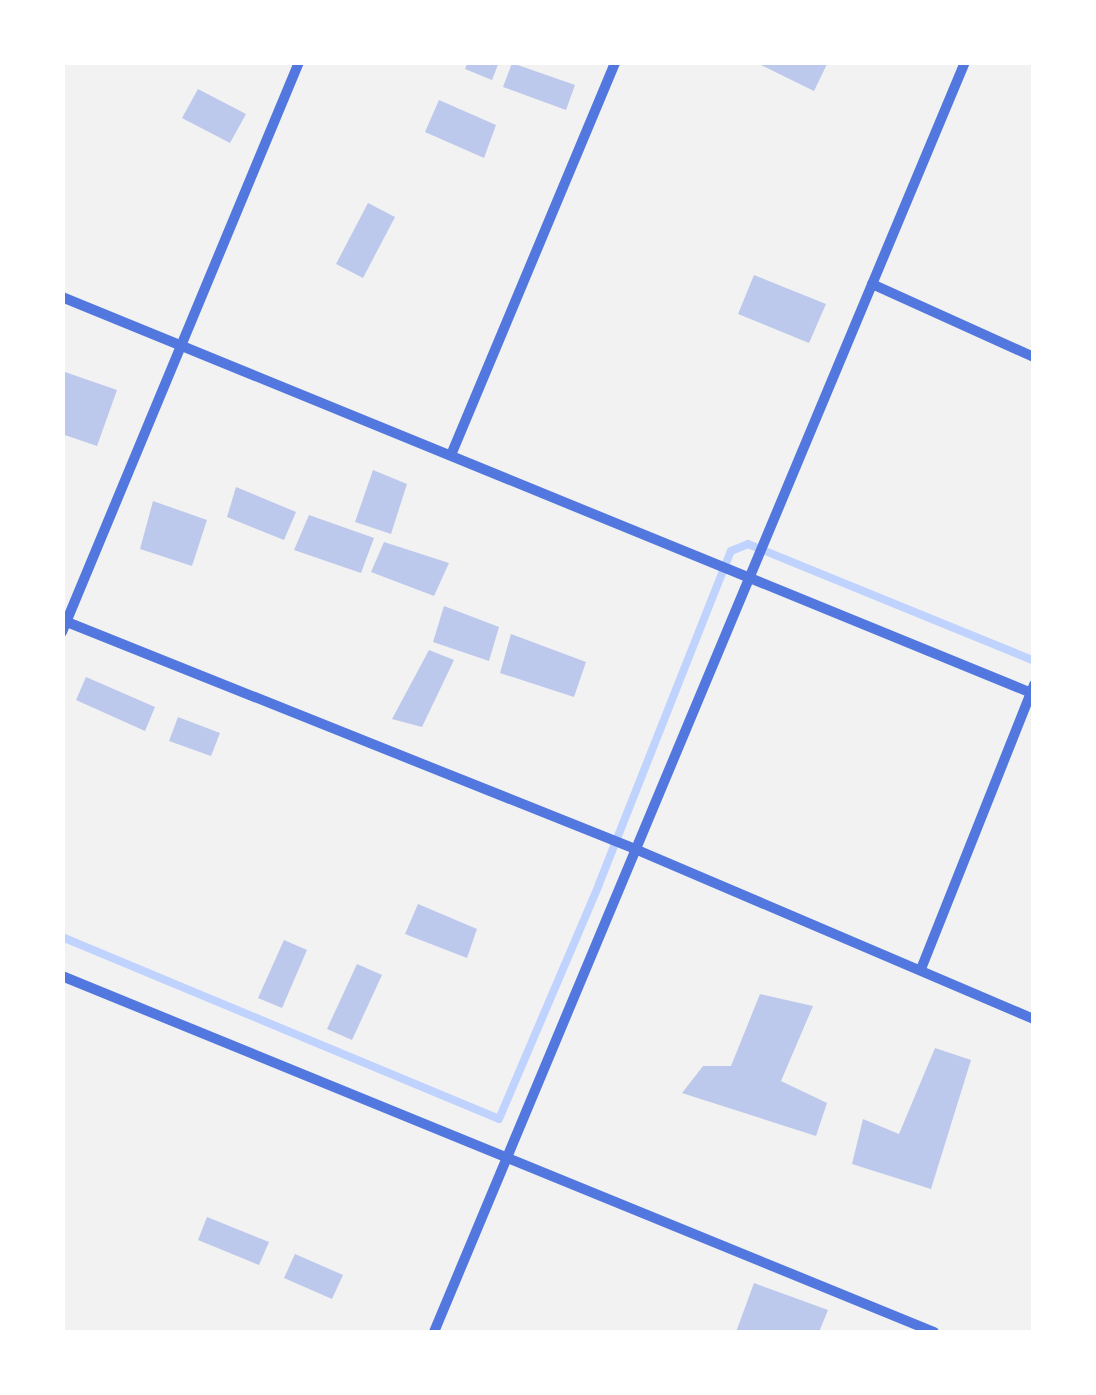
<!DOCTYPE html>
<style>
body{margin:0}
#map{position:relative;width:1096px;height:1395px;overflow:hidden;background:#f2f2f2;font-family:Manrope,sans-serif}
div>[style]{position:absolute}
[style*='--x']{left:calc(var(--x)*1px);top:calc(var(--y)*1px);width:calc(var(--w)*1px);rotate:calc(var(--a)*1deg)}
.stream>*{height:8px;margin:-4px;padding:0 4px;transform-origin:4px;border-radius:4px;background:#bfd3fe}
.building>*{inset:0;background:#bdc9ec}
.minor>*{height:10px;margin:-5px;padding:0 5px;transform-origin:5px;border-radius:5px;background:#5277de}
span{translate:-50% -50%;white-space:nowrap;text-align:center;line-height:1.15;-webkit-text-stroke:8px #fff;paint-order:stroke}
.frame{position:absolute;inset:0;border:65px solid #fff;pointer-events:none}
</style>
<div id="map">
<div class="stream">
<i style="--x:62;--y:937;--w:473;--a:22.6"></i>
<i style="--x:499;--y:1119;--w:255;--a:-66.9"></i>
<i style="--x:599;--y:884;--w:358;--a:-68.4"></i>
<i style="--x:731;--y:551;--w:18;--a:-22"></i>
<i style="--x:748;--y:544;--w:309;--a:22.2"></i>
</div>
<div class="building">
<i style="clip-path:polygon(468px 62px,499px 62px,492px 80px,465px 69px)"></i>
<i style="clip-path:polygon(755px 62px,828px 62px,814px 91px)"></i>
<i style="clip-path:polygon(512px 63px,575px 85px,566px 110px,503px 87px)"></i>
<i style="clip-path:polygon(198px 89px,246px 114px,230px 143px,182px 118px)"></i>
<i style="clip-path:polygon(439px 100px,496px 125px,484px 158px,425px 132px)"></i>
<i style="clip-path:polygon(368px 203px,395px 217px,363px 278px,336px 264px)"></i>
<i style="clip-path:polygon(754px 275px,826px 304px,809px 343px,738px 314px)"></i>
<i style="clip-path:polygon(62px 371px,117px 390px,97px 446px,62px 434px)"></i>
<i style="clip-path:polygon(373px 470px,407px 484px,391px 534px,355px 522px)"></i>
<i style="clip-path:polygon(236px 487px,296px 512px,284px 540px,227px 517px)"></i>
<i style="clip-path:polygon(153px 501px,207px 520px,192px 566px,140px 549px)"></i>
<i style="clip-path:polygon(309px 515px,374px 538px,361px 573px,294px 550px)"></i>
<i style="clip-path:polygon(384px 542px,449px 563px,434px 596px,371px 572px)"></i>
<i style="clip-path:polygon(444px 606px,499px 627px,489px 661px,433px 642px)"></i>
<i style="clip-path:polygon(511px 634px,586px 662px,574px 697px,500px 673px)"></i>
<i style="clip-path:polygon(429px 650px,454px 660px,422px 727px,392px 719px)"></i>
<i style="clip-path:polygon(86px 677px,155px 707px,145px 731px,76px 700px)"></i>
<i style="clip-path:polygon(178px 717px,220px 733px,211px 756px,169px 741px)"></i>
<i style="clip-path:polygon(418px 904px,477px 929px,467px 958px,405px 934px)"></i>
<i style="clip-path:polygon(284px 940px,307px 950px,282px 1008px,258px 998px)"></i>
<i style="clip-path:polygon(357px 964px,382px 975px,352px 1040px,327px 1029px)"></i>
<i style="clip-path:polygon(760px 994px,813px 1006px,781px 1081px,827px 1103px,816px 1136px,682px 1093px,703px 1066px,731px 1066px)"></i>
<i style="clip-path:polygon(935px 1048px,971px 1060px,931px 1189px,852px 1164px,863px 1119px,899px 1134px)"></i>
<i style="clip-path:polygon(207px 1217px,269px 1242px,259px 1265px,198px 1240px)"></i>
<i style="clip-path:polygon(295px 1254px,343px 1275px,332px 1299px,284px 1278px)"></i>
<i style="clip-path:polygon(754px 1283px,828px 1310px,819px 1332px,736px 1332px)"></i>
</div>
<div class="minor">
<i style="--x:872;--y:284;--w:178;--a:24.3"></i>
<i style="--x:62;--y:297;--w:1050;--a:22.22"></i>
<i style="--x:451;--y:455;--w:426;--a:-67.3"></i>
<i style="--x:62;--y:620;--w:617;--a:21.78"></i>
<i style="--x:635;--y:849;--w:434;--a:23.1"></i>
<i style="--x:62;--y:632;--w:617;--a:-67.42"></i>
<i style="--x:921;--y:969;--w:306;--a:-68.3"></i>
<i style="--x:62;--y:976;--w:942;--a:22.21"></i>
<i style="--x:434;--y:1332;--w:1377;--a:-67.31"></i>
</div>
<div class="frame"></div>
</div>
